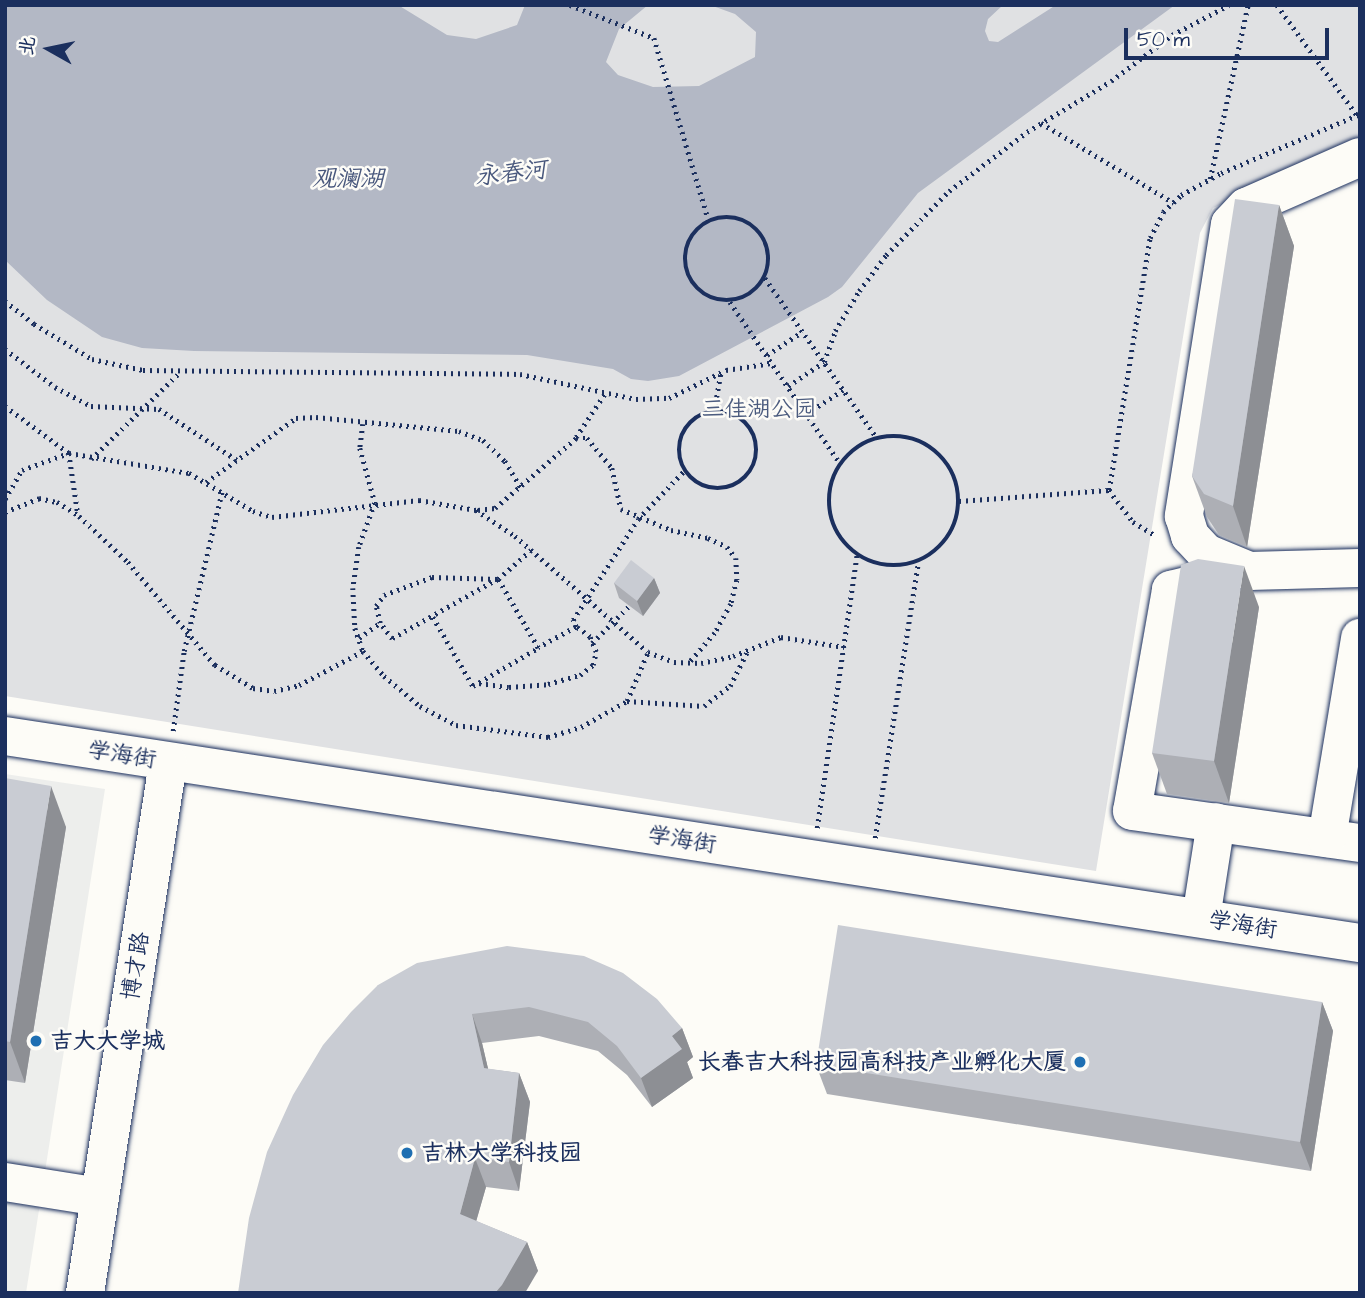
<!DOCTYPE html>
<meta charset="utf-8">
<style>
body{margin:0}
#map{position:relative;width:1365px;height:1298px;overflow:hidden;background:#fdfcf7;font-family:"Architects Daughter","LXGW WenKai TC",sans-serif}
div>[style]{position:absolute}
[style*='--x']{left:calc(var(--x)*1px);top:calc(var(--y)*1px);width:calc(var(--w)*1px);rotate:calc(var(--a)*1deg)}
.built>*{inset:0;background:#edeeec}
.green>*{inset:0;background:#e0e1e3}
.water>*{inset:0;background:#b3b8c5}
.path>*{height:4.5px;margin-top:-2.25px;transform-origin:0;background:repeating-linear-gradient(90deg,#1b2f5e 0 2px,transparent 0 7px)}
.path>.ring{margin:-2.25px;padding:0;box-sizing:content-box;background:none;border:4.5px solid #1b2f5e;border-radius:50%}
.roads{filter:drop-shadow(0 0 2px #1b2f5e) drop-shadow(0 0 2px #1b2f5e)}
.minor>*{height:38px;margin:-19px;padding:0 19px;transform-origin:19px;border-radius:19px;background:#fdfcf7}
.wall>*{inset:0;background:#adafb5}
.shaded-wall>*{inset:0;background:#8d8f94}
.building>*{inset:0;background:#c9ccd3}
.dots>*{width:19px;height:19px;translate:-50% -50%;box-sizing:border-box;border:4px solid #fdfcf7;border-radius:50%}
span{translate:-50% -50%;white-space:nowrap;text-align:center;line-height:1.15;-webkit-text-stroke:5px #fdfcf7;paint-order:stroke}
.park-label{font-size:23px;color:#4c5c7f}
.street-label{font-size:23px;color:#1b2f5e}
.poi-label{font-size:23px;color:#1b2f5e;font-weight:700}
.left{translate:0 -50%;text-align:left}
.right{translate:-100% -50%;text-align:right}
.water-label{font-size:24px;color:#49587d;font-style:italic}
.frame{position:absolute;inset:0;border:7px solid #1b2f5e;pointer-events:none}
.north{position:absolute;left:14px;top:14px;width:70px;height:70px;-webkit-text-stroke:5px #fdfcf7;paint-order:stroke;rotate:279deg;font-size:19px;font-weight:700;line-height:28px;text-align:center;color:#1b2f5e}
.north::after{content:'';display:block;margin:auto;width:24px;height:32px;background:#1b2f5e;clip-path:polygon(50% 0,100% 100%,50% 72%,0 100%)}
.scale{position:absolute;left:1124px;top:28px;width:205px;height:32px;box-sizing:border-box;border:4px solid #1b2f5e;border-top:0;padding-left:9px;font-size:21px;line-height:24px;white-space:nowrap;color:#1b2f5e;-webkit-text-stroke:5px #fdfcf7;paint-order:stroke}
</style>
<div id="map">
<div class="built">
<i style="clip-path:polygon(5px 774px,105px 789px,26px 1293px,5px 1293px)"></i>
</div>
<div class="green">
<i style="clip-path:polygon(5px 5px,1360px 5px,1360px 143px,1213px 208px,1200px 233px,1096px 871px,5px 696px)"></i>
</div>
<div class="water">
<i style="clip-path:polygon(5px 5px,398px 5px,447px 35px,476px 39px,517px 25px,525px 5px,648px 5px,619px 29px,606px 62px,618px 75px,653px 87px,699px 86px,755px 57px,756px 32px,735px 14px,710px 5px,1003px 5px,988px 19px,985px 31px,989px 41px,998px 42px,1056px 5px,1175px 5px,918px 193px,842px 287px,828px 297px,679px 376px,648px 381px,631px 379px,613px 369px,527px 355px,194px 351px,142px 348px,102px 337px,47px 300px,5px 260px)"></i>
</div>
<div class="path">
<i style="--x:570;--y:5;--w:90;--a:21.4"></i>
<i style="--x:654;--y:38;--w:191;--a:73.3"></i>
<i style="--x:1277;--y:5;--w:136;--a:54"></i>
<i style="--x:1041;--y:123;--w:155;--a:31"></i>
<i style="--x:1210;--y:179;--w:178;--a:-77.7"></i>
<i class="ring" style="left:685px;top:217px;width:79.5px;height:79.5px"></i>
<i style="--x:765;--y:278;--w:195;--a:55"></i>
<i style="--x:5;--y:301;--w:37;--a:38"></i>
<i style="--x:34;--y:324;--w:68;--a:31.1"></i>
<i style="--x:92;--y:359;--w:52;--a:12.2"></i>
<i style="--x:143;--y:370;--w:377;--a:0.6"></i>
<i style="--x:520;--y:374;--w:119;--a:12.2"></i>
<i style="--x:636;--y:399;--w:33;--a:-2"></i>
<i style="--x:669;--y:398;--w:64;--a:-26.2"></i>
<i style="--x:726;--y:370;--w:47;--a:-8.7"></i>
<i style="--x:730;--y:302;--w:197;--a:55.7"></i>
<i style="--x:5;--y:349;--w:63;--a:37.2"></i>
<i style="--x:55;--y:387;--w:41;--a:27.8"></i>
<i style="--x:91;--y:406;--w:68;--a:2.5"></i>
<i style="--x:159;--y:409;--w:93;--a:33.2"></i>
<i style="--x:767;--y:355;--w:42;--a:-33.3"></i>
<i style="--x:788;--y:386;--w:43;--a:-33.7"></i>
<i style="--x:824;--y:362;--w:33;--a:-70"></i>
<i style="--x:835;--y:331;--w:47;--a:-59"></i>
<i style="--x:859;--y:291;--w:45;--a:-53.1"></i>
<i style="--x:886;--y:255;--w:90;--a:-45.5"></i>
<i style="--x:949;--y:191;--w:98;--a:-37.1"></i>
<i style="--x:1027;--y:132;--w:98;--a:-31.3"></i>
<i style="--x:1111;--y:81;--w:76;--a:-37"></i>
<i style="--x:1172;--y:35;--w:64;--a:-27.8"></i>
<i style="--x:5;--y:406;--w:79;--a:36.3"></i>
<i style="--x:69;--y:453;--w:122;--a:9.5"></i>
<i style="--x:189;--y:473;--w:74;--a:30.7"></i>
<i style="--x:253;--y:511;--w:20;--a:18"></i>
<i style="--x:272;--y:517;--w:148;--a:-6.6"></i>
<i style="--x:419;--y:500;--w:58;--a:10"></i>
<i style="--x:476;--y:510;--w:47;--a:33.7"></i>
<i style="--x:515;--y:536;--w:176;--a:41.1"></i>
<i style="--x:648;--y:652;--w:28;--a:21"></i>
<i style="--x:674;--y:662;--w:27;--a:2"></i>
<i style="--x:701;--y:663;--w:33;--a:-12"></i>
<i style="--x:733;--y:656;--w:52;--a:-21.6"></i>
<i style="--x:781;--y:637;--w:64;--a:9"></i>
<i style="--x:714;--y:411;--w:40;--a:-80"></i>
<i class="ring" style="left:679px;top:411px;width:73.5px;height:73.5px"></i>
<i style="--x:806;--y:414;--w:44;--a:-33"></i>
<i style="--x:363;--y:424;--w:24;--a:97"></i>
<i style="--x:360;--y:448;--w:57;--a:74.7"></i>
<i style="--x:375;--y:503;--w:47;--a:110"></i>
<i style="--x:359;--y:547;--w:41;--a:98.3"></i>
<i style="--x:353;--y:588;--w:40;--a:87.1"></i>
<i style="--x:355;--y:628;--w:24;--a:71"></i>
<i style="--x:363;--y:651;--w:33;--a:50"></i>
<i style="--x:384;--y:676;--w:47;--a:39.8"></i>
<i style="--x:420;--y:706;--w:41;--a:27.8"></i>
<i style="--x:456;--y:725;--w:93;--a:7.4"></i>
<i style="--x:548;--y:737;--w:34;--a:-17"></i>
<i style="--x:581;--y:727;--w:53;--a:-29.5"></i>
<i style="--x:627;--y:701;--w:77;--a:3.7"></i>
<i style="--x:704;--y:706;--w:33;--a:-38"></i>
<i style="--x:730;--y:686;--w:40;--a:-63.4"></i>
<i class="ring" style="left:829px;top:436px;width:125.5px;height:125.5px"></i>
<i style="--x:576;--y:437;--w:54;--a:-56.3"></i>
<i style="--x:91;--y:459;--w:124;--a:-44.3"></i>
<i style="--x:206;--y:482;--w:110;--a:-35.4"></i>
<i style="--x:296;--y:418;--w:20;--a:-3"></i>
<i style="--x:316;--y:417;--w:144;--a:5.6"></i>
<i style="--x:459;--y:431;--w:26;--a:21"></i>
<i style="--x:483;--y:440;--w:30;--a:44"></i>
<i style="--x:505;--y:461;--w:31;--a:59"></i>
<i style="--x:1109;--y:490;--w:40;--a:53"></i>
<i style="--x:1133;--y:522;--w:26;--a:31"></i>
<i style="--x:5;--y:499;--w:34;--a:-60"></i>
<i style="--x:22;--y:470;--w:50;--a:-19.9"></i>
<i style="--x:69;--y:453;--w:63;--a:81.7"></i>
<i style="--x:959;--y:501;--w:150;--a:-4.2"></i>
<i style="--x:1109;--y:490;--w:255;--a:-80.8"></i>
<i style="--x:1150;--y:238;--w:29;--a:-63"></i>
<i style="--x:1163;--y:212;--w:25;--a:-43"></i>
<i style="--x:1181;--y:195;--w:46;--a:-28.8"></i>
<i style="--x:1221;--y:173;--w:151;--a:-23"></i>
<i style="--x:478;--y:510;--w:17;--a:-7"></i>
<i style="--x:495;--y:508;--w:107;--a:-40.8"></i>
<i style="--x:576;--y:438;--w:11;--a:0"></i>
<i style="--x:587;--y:438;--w:39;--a:50"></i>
<i style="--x:612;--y:468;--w:42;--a:77.6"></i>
<i style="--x:621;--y:509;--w:54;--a:22.8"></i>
<i style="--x:671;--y:530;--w:38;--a:12"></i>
<i style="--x:708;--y:538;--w:21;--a:25"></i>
<i style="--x:727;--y:547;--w:14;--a:51"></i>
<i style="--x:736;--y:558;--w:22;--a:87"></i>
<i style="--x:737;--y:580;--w:25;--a:104"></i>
<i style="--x:731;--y:604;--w:33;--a:119"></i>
<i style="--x:715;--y:633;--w:38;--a:131"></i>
<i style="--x:5;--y:512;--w:37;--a:-22"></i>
<i style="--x:39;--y:498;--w:18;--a:13"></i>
<i style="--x:57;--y:502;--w:26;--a:32"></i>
<i style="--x:79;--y:516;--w:67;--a:43.2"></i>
<i style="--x:128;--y:562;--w:135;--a:49.8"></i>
<i style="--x:215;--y:665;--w:44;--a:31.2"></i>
<i style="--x:253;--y:688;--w:21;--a:8"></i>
<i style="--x:274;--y:691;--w:26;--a:-13"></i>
<i style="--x:299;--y:685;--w:72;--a:-28"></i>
<i style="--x:433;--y:617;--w:80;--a:59.9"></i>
<i style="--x:473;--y:686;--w:75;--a:-30.3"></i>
<i style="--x:538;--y:648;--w:80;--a:-120.1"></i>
<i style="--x:498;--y:579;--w:122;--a:150.5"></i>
<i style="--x:392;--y:639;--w:20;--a:-127"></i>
<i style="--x:380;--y:623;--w:17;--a:-103"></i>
<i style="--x:376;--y:606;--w:14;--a:-54"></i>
<i style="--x:384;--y:595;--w:51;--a:-20.6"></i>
<i style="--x:432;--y:577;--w:66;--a:1.7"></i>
<i style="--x:498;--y:579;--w:44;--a:-41.3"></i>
<i style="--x:576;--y:627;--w:8;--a:-113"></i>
<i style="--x:573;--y:620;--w:120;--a:-57.2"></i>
<i style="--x:638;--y:519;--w:66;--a:-46.2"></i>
<i style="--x:359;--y:638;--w:26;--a:-36"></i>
<i style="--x:592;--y:643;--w:52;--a:-45"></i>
<i style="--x:479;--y:683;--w:30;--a:8"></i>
<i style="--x:509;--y:687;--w:39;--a:-4"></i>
<i style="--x:548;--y:684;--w:33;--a:-16"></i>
<i style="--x:580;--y:675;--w:16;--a:-38"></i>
<i style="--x:593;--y:665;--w:13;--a:-77"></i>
<i style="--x:596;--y:652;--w:16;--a:-112"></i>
<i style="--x:590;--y:637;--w:17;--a:-144"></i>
<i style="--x:576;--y:627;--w:43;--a:151.1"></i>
<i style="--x:627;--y:701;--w:53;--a:-66.8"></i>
<i style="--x:173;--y:731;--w:81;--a:-82.2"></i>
<i style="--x:184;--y:651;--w:163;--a:-76.6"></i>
<i style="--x:817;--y:828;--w:276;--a:-81.7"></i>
<i style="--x:875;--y:838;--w:279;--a:-81.1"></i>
</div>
<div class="roads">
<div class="minor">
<i style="--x:1360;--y:157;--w:124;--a:156.3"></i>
<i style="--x:1246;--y:207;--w:23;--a:133"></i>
<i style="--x:1230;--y:224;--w:296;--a:99"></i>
<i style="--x:1184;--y:516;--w:21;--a:73"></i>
<i style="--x:1190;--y:536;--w:23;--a:47"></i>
<i style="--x:1206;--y:553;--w:47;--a:22.7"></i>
<i style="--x:1249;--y:571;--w:111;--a:-1.5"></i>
<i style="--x:1222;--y:564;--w:30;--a:140"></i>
<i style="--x:1199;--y:583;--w:29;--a:166"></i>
<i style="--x:1171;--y:590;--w:224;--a:100"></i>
<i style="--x:1132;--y:811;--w:230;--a:8"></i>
<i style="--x:5;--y:736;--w:1371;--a:8.69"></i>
<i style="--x:1327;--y:838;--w:203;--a:-80.6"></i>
<i style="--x:1201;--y:918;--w:97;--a:-81.1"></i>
<i style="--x:5;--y:1182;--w:96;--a:9"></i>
<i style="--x:85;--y:1293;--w:536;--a:-81.1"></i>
</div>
</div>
<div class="wall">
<i style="clip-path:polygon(1279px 205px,1294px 246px,1247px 547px,1219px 535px,1207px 517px,1192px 476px)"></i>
<i style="clip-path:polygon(654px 578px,660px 593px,643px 616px,619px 598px,614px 583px)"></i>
<i style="clip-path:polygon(1259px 607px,1229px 803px,1167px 794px,1152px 753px)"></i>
<i style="clip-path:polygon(5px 778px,66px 827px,25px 1083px,5px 1080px)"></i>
<i style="clip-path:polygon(378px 985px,682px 1028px,693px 1057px,687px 1062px,693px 1078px,652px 1107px,627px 1075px,598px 1051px,539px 1036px,482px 1043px,488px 1069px,519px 1073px,530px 1102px,519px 1191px,486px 1187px,476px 1221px,527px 1242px,538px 1271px,238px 1293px)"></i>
<i style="clip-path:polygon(1322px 1002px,1333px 1031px,1311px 1171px,827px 1094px,816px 1065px)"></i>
</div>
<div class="shaded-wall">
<i style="clip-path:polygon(1279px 205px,1294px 246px,1247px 547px,1233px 506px)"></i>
<i style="clip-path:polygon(1244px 566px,1259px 607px,1229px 803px,1214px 761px)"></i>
<i style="clip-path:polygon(654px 578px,660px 593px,643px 616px,637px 601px)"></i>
<i style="clip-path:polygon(51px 786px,66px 827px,25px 1083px,10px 1042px)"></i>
<i style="clip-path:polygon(1322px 1002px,1333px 1031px,1311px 1171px,1300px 1142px)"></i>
<i style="clip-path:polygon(472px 1014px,482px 1043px,495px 1098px,484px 1068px)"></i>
<i style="clip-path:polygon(682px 1028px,693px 1057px,687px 1062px,693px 1078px,652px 1107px,641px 1078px,672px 1036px)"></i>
<i style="clip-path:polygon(519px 1073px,530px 1102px,519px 1191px,509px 1162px)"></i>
<i style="clip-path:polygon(475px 1158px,486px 1187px,470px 1243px,460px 1214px)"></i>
<i style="clip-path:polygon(527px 1242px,538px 1271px,525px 1293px,495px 1293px)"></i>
</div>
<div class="building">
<i style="clip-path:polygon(1235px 199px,1279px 205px,1233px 506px,1204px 494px,1192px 476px)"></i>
<i style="clip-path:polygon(1198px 559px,1244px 566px,1214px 761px,1152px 753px,1181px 565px)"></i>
<i style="clip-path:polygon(631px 560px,654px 578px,637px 601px,614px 583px)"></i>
<i style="clip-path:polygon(5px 778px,51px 786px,10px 1042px,5px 1041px)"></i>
<i style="clip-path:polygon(838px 925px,1322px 1002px,1300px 1142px,816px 1065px)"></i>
<i style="clip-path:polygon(507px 946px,584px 956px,623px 973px,657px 999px,682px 1028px,672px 1036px,682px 1049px,641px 1078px,617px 1046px,588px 1022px,529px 1007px,472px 1014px,484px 1068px,519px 1073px,509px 1162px,475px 1158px,460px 1214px,527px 1242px,502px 1285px,495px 1293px,238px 1293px,249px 1218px,267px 1152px,293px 1095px,323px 1045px,351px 1012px,378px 985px,417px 963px)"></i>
</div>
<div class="dots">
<i style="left:36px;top:1041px;background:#1f6fb2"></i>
<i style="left:1080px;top:1062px;background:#1f6fb2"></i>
<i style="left:407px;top:1153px;background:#1f6fb2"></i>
</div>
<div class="park-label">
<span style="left:759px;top:409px">三佳湖公园</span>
</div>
<div class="street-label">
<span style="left:122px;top:755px;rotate:9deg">学海街</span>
<span style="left:682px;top:840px;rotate:9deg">学海街</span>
<span style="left:1243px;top:925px;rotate:9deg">学海街</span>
<span style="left:136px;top:966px;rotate:-81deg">博才路</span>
</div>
<div class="poi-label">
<span class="left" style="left:50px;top:1041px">吉大大学城</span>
<span class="right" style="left:1066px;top:1062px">长春吉大科技园高科技产业孵化大厦</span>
<span class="left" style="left:421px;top:1153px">吉林大学科技园</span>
</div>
<div class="water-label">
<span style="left:511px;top:174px;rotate:-6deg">永春河</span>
<span style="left:348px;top:180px">观澜湖</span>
</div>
<div class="frame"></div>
<div class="north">北</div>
<div class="scale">50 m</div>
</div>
